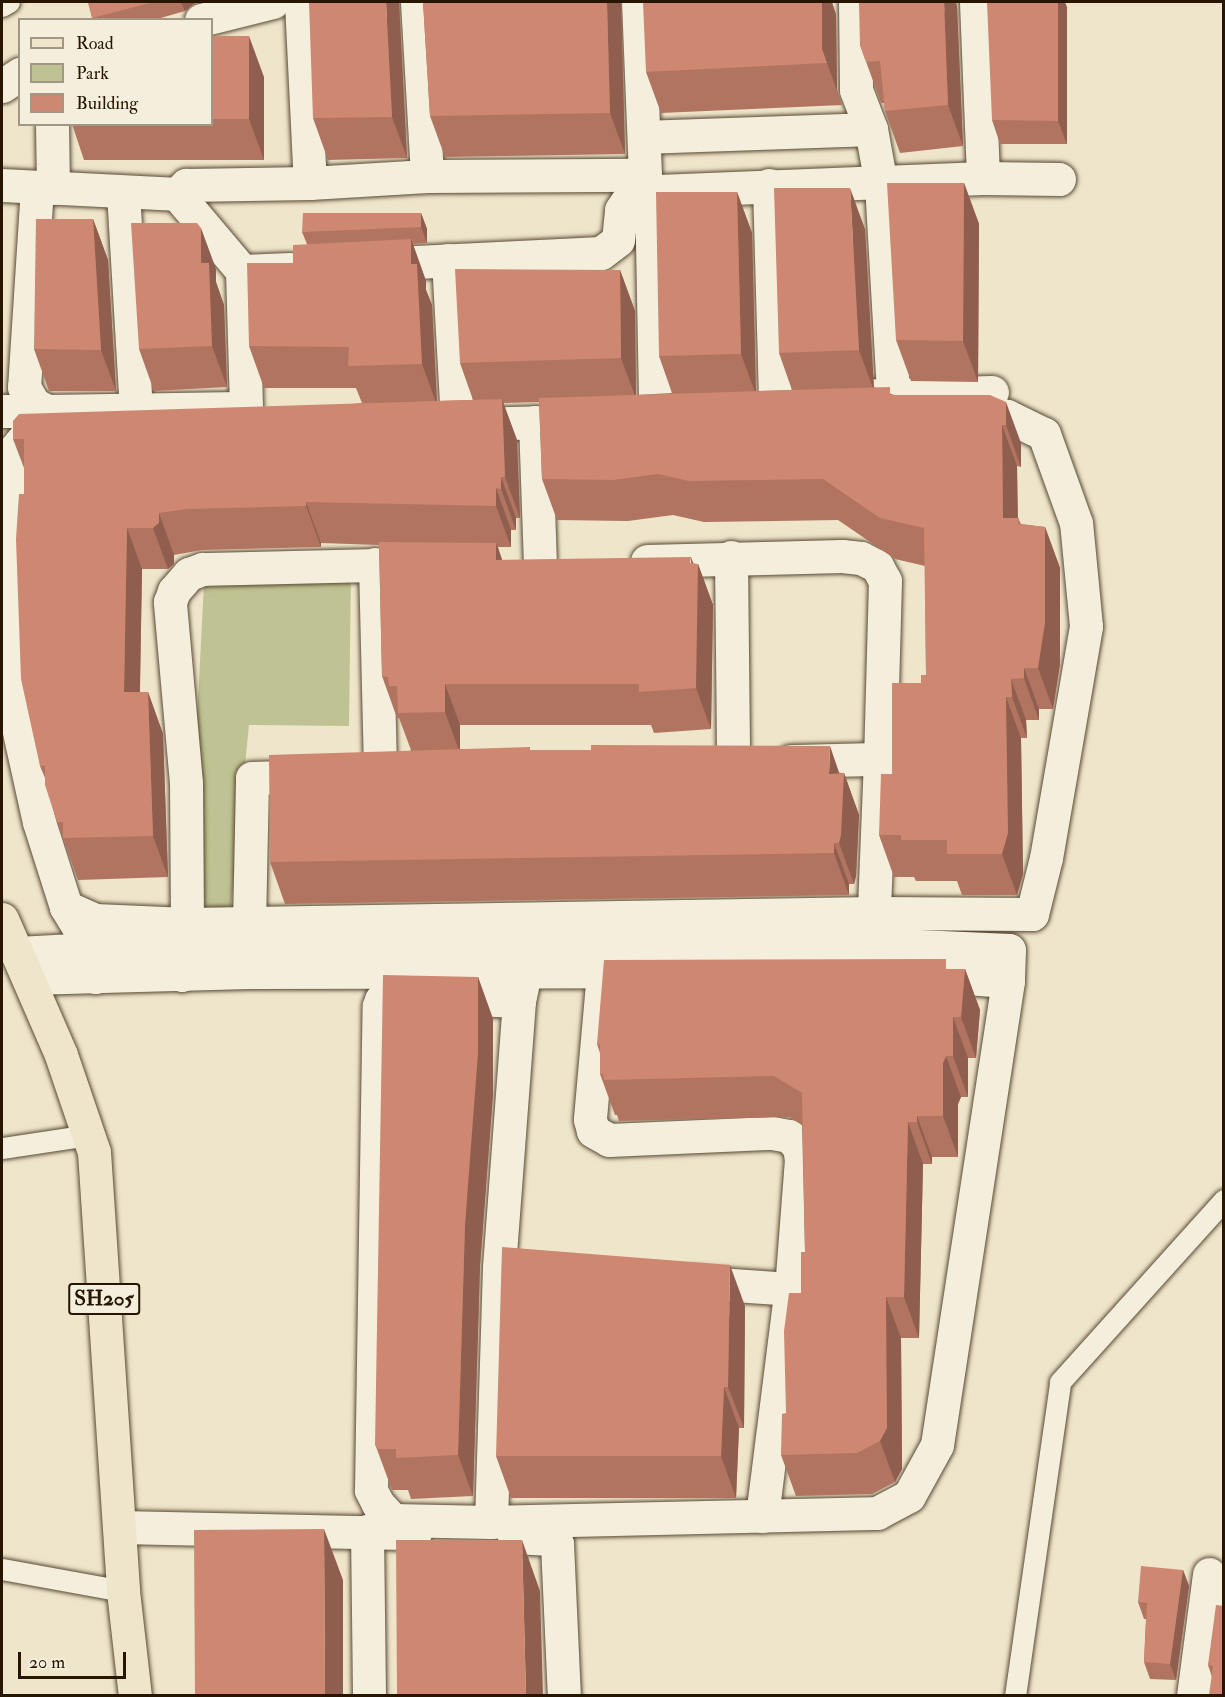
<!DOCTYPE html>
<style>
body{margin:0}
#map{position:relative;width:1225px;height:1697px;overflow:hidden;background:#eee5cb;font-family:"IM FELL Double Pica",serif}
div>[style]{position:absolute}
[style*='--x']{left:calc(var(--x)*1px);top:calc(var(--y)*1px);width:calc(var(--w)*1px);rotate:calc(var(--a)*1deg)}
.green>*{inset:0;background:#bfc393}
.roads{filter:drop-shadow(0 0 2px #5a4933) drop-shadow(0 0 2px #5a4933)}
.service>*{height:21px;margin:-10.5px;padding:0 10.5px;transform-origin:10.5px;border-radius:10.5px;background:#f4eedd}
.minor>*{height:33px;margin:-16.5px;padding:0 16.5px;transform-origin:16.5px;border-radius:16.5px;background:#f4eedd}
.primary>*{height:33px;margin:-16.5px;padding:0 16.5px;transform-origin:16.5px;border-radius:16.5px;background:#eee5cb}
.wall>*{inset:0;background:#b17460}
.shaded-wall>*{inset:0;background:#905e4e}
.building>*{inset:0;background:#ce8770}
span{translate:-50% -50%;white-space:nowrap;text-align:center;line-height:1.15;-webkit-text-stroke:6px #f4eedd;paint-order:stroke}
.shield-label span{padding:2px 4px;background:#f4eedd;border:2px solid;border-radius:4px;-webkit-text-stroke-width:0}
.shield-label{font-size:21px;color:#281500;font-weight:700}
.frame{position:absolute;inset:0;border:3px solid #281500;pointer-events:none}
.legend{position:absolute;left:18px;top:18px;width:195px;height:108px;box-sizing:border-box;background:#f4eedd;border:2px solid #a29785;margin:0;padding:8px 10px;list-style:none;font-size:18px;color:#281500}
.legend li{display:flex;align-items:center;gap:12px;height:30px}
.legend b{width:30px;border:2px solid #a29785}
.scale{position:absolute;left:18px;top:1652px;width:108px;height:27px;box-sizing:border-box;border:3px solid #281500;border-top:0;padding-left:8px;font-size:18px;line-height:21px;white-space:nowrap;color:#281500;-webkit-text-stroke:4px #f4eedd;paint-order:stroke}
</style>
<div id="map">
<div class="green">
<i style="clip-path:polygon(351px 572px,349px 726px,249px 725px,231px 906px,187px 916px,204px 583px)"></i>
</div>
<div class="roads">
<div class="service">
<i style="--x:2;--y:6;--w:8;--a:-30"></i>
<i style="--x:2;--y:1148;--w:88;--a:-8.5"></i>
<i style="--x:2;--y:1569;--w:123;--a:10.3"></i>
<i style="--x:1015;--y:1696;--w:317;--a:-81.8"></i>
<i style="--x:1060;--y:1382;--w:245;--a:-48"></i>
</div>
<div class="minor">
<i style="--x:301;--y:2;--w:181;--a:87.2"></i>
<i style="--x:417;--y:2;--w:174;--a:86.7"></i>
<i style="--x:855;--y:2;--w:88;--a:89.3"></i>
<i style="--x:856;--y:90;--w:42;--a:69"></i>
<i style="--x:871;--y:129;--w:56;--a:79.7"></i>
<i style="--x:881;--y:184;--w:211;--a:86.7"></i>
<i style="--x:976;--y:2;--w:176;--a:87.7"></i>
<i style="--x:201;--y:20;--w:74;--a:-14"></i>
<i style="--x:2;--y:86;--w:22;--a:-34"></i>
<i style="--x:52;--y:124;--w:64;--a:89.1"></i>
<i style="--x:644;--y:137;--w:227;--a:-2"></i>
<i style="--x:2;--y:185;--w:175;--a:2.9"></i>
<i style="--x:177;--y:194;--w:101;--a:49.8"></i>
<i style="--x:242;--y:271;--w:48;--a:-2.4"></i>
<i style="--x:769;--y:185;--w:213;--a:88.4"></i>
<i style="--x:37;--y:187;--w:200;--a:93.7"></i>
<i style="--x:24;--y:387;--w:20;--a:60"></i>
<i style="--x:34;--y:404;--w:15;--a:28"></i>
<i style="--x:47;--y:411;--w:192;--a:-0.9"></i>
<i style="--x:651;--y:190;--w:211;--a:88.9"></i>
<i style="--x:123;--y:192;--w:218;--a:86.6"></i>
<i style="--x:177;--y:194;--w:13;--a:-45"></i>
<i style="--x:186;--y:185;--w:124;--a:-0.9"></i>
<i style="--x:310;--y:183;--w:117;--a:-3.4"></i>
<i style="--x:427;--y:176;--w:218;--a:-0.3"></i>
<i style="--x:645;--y:175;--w:173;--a:-92.3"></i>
<i style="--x:448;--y:260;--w:145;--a:86.8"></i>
<i style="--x:375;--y:264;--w:226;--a:-2.8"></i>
<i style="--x:601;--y:253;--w:21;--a:-37"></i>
<i style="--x:618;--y:240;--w:30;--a:-84"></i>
<i style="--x:621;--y:210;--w:22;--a:-56"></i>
<i style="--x:633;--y:192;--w:350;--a:-2.3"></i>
<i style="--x:983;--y:178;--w:76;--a:0.8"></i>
<i style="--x:242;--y:271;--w:137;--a:88.3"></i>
<i style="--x:849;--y:396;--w:143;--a:-1.6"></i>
<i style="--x:2;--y:411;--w:45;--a:0"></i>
<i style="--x:535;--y:422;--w:144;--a:88"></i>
<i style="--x:466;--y:424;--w:120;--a:-1.4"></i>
<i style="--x:58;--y:436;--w:33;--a:178"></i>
<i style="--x:25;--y:437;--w:25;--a:130"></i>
<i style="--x:9;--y:456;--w:267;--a:88.3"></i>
<i style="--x:17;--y:723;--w:101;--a:77.5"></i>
<i style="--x:39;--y:822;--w:89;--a:72.4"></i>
<i style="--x:66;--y:907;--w:31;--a:59"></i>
<i style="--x:82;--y:934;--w:45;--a:73.2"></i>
<i style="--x:731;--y:557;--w:206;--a:89.4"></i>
<i style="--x:647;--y:561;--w:195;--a:-1.5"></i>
<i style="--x:842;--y:556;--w:19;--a:6"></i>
<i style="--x:861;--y:558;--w:18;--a:27"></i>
<i style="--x:877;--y:566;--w:17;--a:62"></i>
<i style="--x:885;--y:581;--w:178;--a:91.6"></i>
<i style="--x:375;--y:564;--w:210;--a:88.6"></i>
<i style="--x:791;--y:761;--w:89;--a:-1.3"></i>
<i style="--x:880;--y:759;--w:175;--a:92.3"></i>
<i style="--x:66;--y:907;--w:32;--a:24"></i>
<i style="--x:95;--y:920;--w:92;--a:2.5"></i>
<i style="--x:187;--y:924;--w:687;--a:-0.92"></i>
<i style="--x:874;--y:913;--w:158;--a:0.4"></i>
<i style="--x:1032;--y:914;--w:58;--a:-76"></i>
<i style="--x:1046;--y:858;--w:235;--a:-80.2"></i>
<i style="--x:1086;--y:626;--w:103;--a:-95.5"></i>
<i style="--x:1076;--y:523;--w:95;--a:-109.8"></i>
<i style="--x:1044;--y:434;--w:41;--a:-154.1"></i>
<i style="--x:1007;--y:416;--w:41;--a:-168.7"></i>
<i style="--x:605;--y:950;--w:170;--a:95.1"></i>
<i style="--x:590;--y:1119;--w:12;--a:76"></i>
<i style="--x:593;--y:1131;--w:18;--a:29"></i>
<i style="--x:609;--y:1140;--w:163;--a:-2.5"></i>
<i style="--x:772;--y:1133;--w:17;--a:10"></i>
<i style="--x:789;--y:1136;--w:15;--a:48"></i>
<i style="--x:799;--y:1147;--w:12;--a:81"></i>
<i style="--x:801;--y:1159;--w:130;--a:94.4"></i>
<i style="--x:791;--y:1289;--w:99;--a:-176"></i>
<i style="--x:17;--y:953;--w:94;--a:-3"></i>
<i style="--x:111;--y:948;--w:68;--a:2.5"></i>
<i style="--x:179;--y:951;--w:69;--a:-2.5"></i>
<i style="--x:248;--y:948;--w:262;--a:-0.9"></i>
<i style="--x:510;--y:944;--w:138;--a:-0.4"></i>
<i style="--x:648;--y:943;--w:225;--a:0.3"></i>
<i style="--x:873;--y:944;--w:136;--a:2.5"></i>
<i style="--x:1009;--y:950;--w:31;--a:92"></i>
<i style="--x:1008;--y:981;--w:469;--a:98.7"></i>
<i style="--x:937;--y:1445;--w:58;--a:118.8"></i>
<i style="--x:909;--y:1496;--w:36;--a:152"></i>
<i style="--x:877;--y:1513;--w:386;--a:178.7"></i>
<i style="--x:491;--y:1522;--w:255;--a:-88.2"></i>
<i style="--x:499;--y:1267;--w:267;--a:-85.7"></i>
<i style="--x:519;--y:1001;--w:30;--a:-78"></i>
<i style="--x:525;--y:972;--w:32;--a:-118"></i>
<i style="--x:248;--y:972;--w:194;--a:-88.8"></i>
<i style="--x:252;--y:778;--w:62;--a:-1.8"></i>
<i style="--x:182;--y:975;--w:24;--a:-97"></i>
<i style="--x:179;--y:951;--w:28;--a:-73"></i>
<i style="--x:187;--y:924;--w:141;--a:-90.4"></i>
<i style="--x:186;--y:783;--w:182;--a:-95.1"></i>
<i style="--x:170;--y:602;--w:12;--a:-70"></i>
<i style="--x:174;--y:591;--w:23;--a:-49"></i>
<i style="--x:189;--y:574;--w:15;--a:-20"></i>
<i style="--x:203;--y:569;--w:222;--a:-1.3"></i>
<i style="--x:923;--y:975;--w:85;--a:4"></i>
<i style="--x:29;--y:978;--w:219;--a:-1.6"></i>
<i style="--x:248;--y:972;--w:399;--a:-0.1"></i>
<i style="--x:762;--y:1516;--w:224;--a:-82.8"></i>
<i style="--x:491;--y:1522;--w:98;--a:-178.8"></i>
<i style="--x:393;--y:1520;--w:22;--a:-133"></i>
<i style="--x:378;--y:1504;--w:16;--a:-117"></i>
<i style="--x:371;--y:1490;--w:484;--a:-89.1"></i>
<i style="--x:379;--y:1006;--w:6;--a:-72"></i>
<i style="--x:381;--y:1000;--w:27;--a:-8"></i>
<i style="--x:408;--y:996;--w:111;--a:2.6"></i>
<i style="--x:119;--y:1527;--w:296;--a:1.2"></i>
<i style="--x:367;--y:1531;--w:165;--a:89.3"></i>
<i style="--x:514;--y:1537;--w:37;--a:3"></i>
<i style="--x:551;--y:1539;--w:8;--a:40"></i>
<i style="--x:557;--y:1544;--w:152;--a:87.4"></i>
<i style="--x:1193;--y:1696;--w:123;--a:-82.5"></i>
</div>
<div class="primary">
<i style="--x:2;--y:919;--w:148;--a:66.5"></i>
<i style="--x:61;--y:1055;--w:102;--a:71.2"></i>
<i style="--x:94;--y:1152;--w:440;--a:86.2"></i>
<i style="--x:123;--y:1591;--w:106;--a:83.5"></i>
</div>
</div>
<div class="wall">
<i style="clip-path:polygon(88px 2px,198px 2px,185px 11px,154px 20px,93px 20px)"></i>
<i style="clip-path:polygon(399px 2px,407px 158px,328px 160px,313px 118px)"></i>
<i style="clip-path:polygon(423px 2px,621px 2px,625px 154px,445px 157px,430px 116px)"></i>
<i style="clip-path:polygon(957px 6px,963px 146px,900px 153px,885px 111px,884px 103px,881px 103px,860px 45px)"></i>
<i style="clip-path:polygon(1067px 7px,1067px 144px,1000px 144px,992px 120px)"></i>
<i style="clip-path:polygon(836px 14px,837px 90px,842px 105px,661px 113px,646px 72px)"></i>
<i style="clip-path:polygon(212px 36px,264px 77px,264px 160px,84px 160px,72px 124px,212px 124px)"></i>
<i style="clip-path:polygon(964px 183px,979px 224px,978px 382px,911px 381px,896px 340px)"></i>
<i style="clip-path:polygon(737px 192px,752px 233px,756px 391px,792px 390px,779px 353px,865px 229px,874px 387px,894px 395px,990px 395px,1021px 443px,1021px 467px,1017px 466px,1018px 518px,1021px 524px,1045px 527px,1060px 568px,1060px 664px,1053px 709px,1039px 709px,1039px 720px,1026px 720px,1027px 738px,1021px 738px,1023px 874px,1017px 895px,962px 895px,957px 881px,916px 881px,914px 877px,894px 877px,879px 835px,892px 774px,921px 683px,926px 675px,925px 566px,895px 559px,838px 520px,704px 522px,673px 515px,628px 521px,557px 520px,542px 479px,539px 402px,503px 403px,517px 440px,520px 518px,516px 518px,516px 530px,511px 530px,511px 547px,498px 547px,502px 560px,698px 564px,713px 605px,711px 729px,654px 733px,651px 725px,460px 725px,460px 749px,531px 750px,844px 773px,859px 815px,856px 876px,854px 884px,849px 884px,849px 895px,285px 904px,270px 862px,411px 750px,399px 718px,397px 718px,382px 676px,379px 545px,321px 543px,321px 547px,202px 550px,174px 555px,174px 564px,168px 569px,142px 569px,140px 692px,148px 692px,163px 734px,168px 877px,78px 880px,57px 822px,45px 778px,40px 766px,24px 468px,13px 439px,362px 403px,356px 388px,264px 388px,249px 346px,293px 263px,307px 244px,302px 232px,421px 213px,427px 229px,427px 243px,413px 244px,426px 281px,426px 290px,432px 305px,437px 401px,473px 400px,460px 363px,620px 270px,635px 311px,636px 395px,672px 393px,659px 356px)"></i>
<i style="clip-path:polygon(93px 219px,108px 260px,116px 391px,49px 391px,34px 349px)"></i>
<i style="clip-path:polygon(216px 269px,216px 282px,224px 305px,227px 387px,154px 391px,139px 349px)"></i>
<i style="clip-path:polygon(949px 969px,965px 969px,980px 1010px,976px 1058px,968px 1058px,968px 1097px,961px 1097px,958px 1104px,958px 1157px,932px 1157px,932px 1164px,923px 1164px,919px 1338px,901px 1338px,902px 1469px,895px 1482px,872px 1494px,796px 1496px,781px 1455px,801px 1293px,805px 1252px,802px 1125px,789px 1117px,619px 1121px,617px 1115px,615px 1115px,600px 1074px,600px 1053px,597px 1044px)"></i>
<i style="clip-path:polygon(478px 977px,493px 1019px,493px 1094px,480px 1266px,473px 1496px,411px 1499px,408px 1490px,392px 1490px,375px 1444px)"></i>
<i style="clip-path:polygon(745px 1306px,744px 1428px,739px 1428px,736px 1498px,511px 1498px,496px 1456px)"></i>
<i style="clip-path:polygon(1183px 1570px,1189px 1586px,1176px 1680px,1150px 1679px,1144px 1662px,1146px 1619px,1144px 1619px,1138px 1602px)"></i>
<i style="clip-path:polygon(1224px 1606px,1212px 1677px,1208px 1665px)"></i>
</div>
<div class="shaded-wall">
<i style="clip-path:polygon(181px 2px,196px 2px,185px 11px)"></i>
<i style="clip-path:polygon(386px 2px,399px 2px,407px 158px,392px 117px)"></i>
<i style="clip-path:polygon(607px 2px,621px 2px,625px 154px,610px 113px)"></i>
<i style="clip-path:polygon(822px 2px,832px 2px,836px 14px,837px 90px,842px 105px,822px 49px)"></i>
<i style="clip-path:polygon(944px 2px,956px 2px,957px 6px,963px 146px,948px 105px)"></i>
<i style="clip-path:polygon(1058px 2px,1065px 2px,1067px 7px,1067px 144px,1058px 121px)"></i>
<i style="clip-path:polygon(249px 36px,264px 77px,264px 160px,249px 119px)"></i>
<i style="clip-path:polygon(964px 183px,979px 224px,978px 382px,963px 341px)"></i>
<i style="clip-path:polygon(850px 188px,865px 229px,874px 391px,859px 350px)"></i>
<i style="clip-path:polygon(737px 192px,752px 233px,756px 395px,741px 354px)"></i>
<i style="clip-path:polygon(421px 213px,427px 229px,427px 243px,421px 227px)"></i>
<i style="clip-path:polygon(93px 219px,108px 260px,116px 391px,101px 350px)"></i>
<i style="clip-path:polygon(201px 228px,216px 269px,216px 282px,224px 305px,227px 387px,212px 346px,201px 263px)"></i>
<i style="clip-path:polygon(411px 239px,426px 281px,426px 290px,432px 305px,437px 405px,422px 364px,411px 264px)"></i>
<i style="clip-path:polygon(620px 270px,635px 311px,636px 399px,621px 358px)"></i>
<i style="clip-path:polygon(502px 399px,517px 440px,520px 518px,505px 477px)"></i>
<i style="clip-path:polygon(1006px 402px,1021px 443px,1021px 467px,1006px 425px)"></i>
<i style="clip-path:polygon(1002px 425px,1017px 466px,1018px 559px,1003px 518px)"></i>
<i style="clip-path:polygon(501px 477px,516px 518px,516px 530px,501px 489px)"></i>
<i style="clip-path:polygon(496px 488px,511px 530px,511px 547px,496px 506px)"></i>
<i style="clip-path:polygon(306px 502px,321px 543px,321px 547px,306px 506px)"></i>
<i style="clip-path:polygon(159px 513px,174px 555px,174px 564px,168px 569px,153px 528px)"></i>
<i style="clip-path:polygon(1045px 527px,1060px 568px,1060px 664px,1053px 709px,1038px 668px)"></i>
<i style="clip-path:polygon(127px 528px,142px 569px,139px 734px,124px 692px)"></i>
<i style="clip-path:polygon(496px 543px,511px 584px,496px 560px)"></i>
<i style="clip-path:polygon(691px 557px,698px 576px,698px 564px,713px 605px,711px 729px,696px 688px)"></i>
<i style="clip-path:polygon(1024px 668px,1039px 709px,1039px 720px,1024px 678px)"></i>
<i style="clip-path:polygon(1011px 679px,1026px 720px,1027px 738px,1012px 697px)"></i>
<i style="clip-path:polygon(445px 684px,460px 725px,460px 753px,445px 712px)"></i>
<i style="clip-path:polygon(148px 692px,163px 734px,168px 877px,153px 836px)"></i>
<i style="clip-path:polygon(1006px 697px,1021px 738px,1023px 874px,1017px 895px,1002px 854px)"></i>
<i style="clip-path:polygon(830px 746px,843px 784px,844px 773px,859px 815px,856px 876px,854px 884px,839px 843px,829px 774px)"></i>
<i style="clip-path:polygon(834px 843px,849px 884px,849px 895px,834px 853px)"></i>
<i style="clip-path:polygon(965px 969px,980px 1010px,976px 1058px,961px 1017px)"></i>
<i style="clip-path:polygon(478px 977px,493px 1019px,493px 1094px,480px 1266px,473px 1496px,458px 1455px,465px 1225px)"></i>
<i style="clip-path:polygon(953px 1017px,968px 1058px,968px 1097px,953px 1056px)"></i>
<i style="clip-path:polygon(946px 1056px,961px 1097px,958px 1104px,958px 1157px,943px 1116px,943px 1063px)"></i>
<i style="clip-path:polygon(917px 1116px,932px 1157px,932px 1164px,917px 1122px)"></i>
<i style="clip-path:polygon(908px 1122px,923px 1164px,919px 1338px,904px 1297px)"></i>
<i style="clip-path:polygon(730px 1265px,745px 1306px,744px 1428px,728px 1387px)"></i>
<i style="clip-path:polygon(886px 1297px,901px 1338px,902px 1469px,895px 1482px,880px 1441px)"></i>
<i style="clip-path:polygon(724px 1387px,739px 1428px,736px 1498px,721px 1456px)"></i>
<i style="clip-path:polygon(324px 1529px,343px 1580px,343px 1695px,325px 1695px)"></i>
<i style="clip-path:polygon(522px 1540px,540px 1591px,543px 1695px,526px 1695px)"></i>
<i style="clip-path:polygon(1183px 1570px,1189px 1586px,1176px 1680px,1170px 1664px)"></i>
</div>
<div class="building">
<i style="clip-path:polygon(88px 2px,154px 2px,92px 18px)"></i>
<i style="clip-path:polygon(309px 2px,386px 2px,392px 117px,313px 118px)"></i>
<i style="clip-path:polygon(423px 2px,607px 2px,610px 113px,430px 116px)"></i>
<i style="clip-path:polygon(643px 2px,822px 2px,822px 49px,827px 63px,646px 72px)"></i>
<i style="clip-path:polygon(859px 2px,944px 2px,948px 105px,885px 111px,880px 61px,866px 62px,860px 45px)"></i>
<i style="clip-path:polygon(987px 2px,1058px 2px,1058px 121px,992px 120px)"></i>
<i style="clip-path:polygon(212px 36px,249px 36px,249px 119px,212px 119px)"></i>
<i style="clip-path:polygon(887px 183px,964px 183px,963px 341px,896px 340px)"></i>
<i style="clip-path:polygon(774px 188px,850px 188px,859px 350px,779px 353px)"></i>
<i style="clip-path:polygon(656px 192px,737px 192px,741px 354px,659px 356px)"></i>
<i style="clip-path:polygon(303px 213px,421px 213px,421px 227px,302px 232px)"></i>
<i style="clip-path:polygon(36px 219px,93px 219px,101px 350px,34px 349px)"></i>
<i style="clip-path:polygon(131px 223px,197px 223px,201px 228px,201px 263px,209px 263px,212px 346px,139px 349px)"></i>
<i style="clip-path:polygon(411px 239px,411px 264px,417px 264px,422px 364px,348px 366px,349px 347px,249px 346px,247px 263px,293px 263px,293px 245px)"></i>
<i style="clip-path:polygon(455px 269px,620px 270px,621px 358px,460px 363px)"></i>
<i style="clip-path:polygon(890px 387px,890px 395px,990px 395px,1006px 402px,1006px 425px,1002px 425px,1003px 518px,1019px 518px,1018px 524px,1045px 527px,1045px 623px,1038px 668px,1024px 668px,1024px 678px,1011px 679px,1012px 697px,1006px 697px,1008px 833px,1002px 854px,947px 854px,947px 840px,901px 840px,901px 835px,879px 835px,881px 774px,892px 774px,892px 683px,921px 683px,921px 675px,926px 675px,924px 528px,880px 518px,823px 479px,689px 481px,658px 474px,613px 480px,542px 479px,539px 398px)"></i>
<i style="clip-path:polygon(502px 399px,505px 477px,501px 477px,501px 489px,496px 488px,496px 506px,306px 502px,306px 506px,187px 509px,159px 513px,159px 523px,153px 528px,127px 528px,124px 692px,148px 692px,153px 836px,63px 838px,63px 822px,57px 822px,45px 785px,45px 766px,40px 766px,21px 679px,16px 539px,19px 494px,24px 494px,24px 439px,13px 439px,13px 421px,19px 414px)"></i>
<i style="clip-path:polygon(379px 542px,496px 543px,496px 560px,691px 557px,690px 563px,698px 564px,696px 688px,639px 692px,639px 684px,445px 684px,445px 712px,398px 713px,397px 686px,389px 686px,388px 677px,382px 676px)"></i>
<i style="clip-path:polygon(591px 745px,830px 746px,829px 774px,844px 773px,841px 835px,839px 843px,834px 843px,834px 853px,270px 862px,269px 755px,530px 747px,530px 750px,591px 750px)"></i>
<i style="clip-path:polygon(946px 959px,946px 969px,965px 969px,961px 1017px,953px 1017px,953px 1056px,946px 1056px,943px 1063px,943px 1116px,917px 1116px,917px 1122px,908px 1122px,904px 1297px,886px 1297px,887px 1428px,880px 1441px,857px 1453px,781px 1455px,782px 1414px,786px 1413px,784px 1331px,789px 1293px,801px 1293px,801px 1252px,805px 1252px,802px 1093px,774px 1076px,604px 1080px,603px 1074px,600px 1074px,600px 1045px,597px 1044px,604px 960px)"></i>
<i style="clip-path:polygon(383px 975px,478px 977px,478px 1053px,465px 1225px,458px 1455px,396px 1458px,396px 1449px,377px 1449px,375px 1444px)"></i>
<i style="clip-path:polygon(502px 1247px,730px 1265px,728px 1387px,724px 1387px,721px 1456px,496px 1456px)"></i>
<i style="clip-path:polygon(324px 1529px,325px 1695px,195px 1695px,194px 1530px)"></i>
<i style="clip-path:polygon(396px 1540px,522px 1540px,526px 1695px,397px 1695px)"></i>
<i style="clip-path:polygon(1141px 1566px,1183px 1570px,1170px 1664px,1144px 1662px,1147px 1603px,1138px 1602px)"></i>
<i style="clip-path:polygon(1216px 1605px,1224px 1606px,1224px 1695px,1209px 1695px,1213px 1666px,1208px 1665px)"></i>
</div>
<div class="shield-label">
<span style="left:104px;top:1299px">SH205</span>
</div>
<div class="frame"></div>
<ul class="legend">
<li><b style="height:8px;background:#eee5cb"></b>Road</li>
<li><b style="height:16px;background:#bfc393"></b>Park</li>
<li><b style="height:16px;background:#ce8770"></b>Building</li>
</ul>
<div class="scale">20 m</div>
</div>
